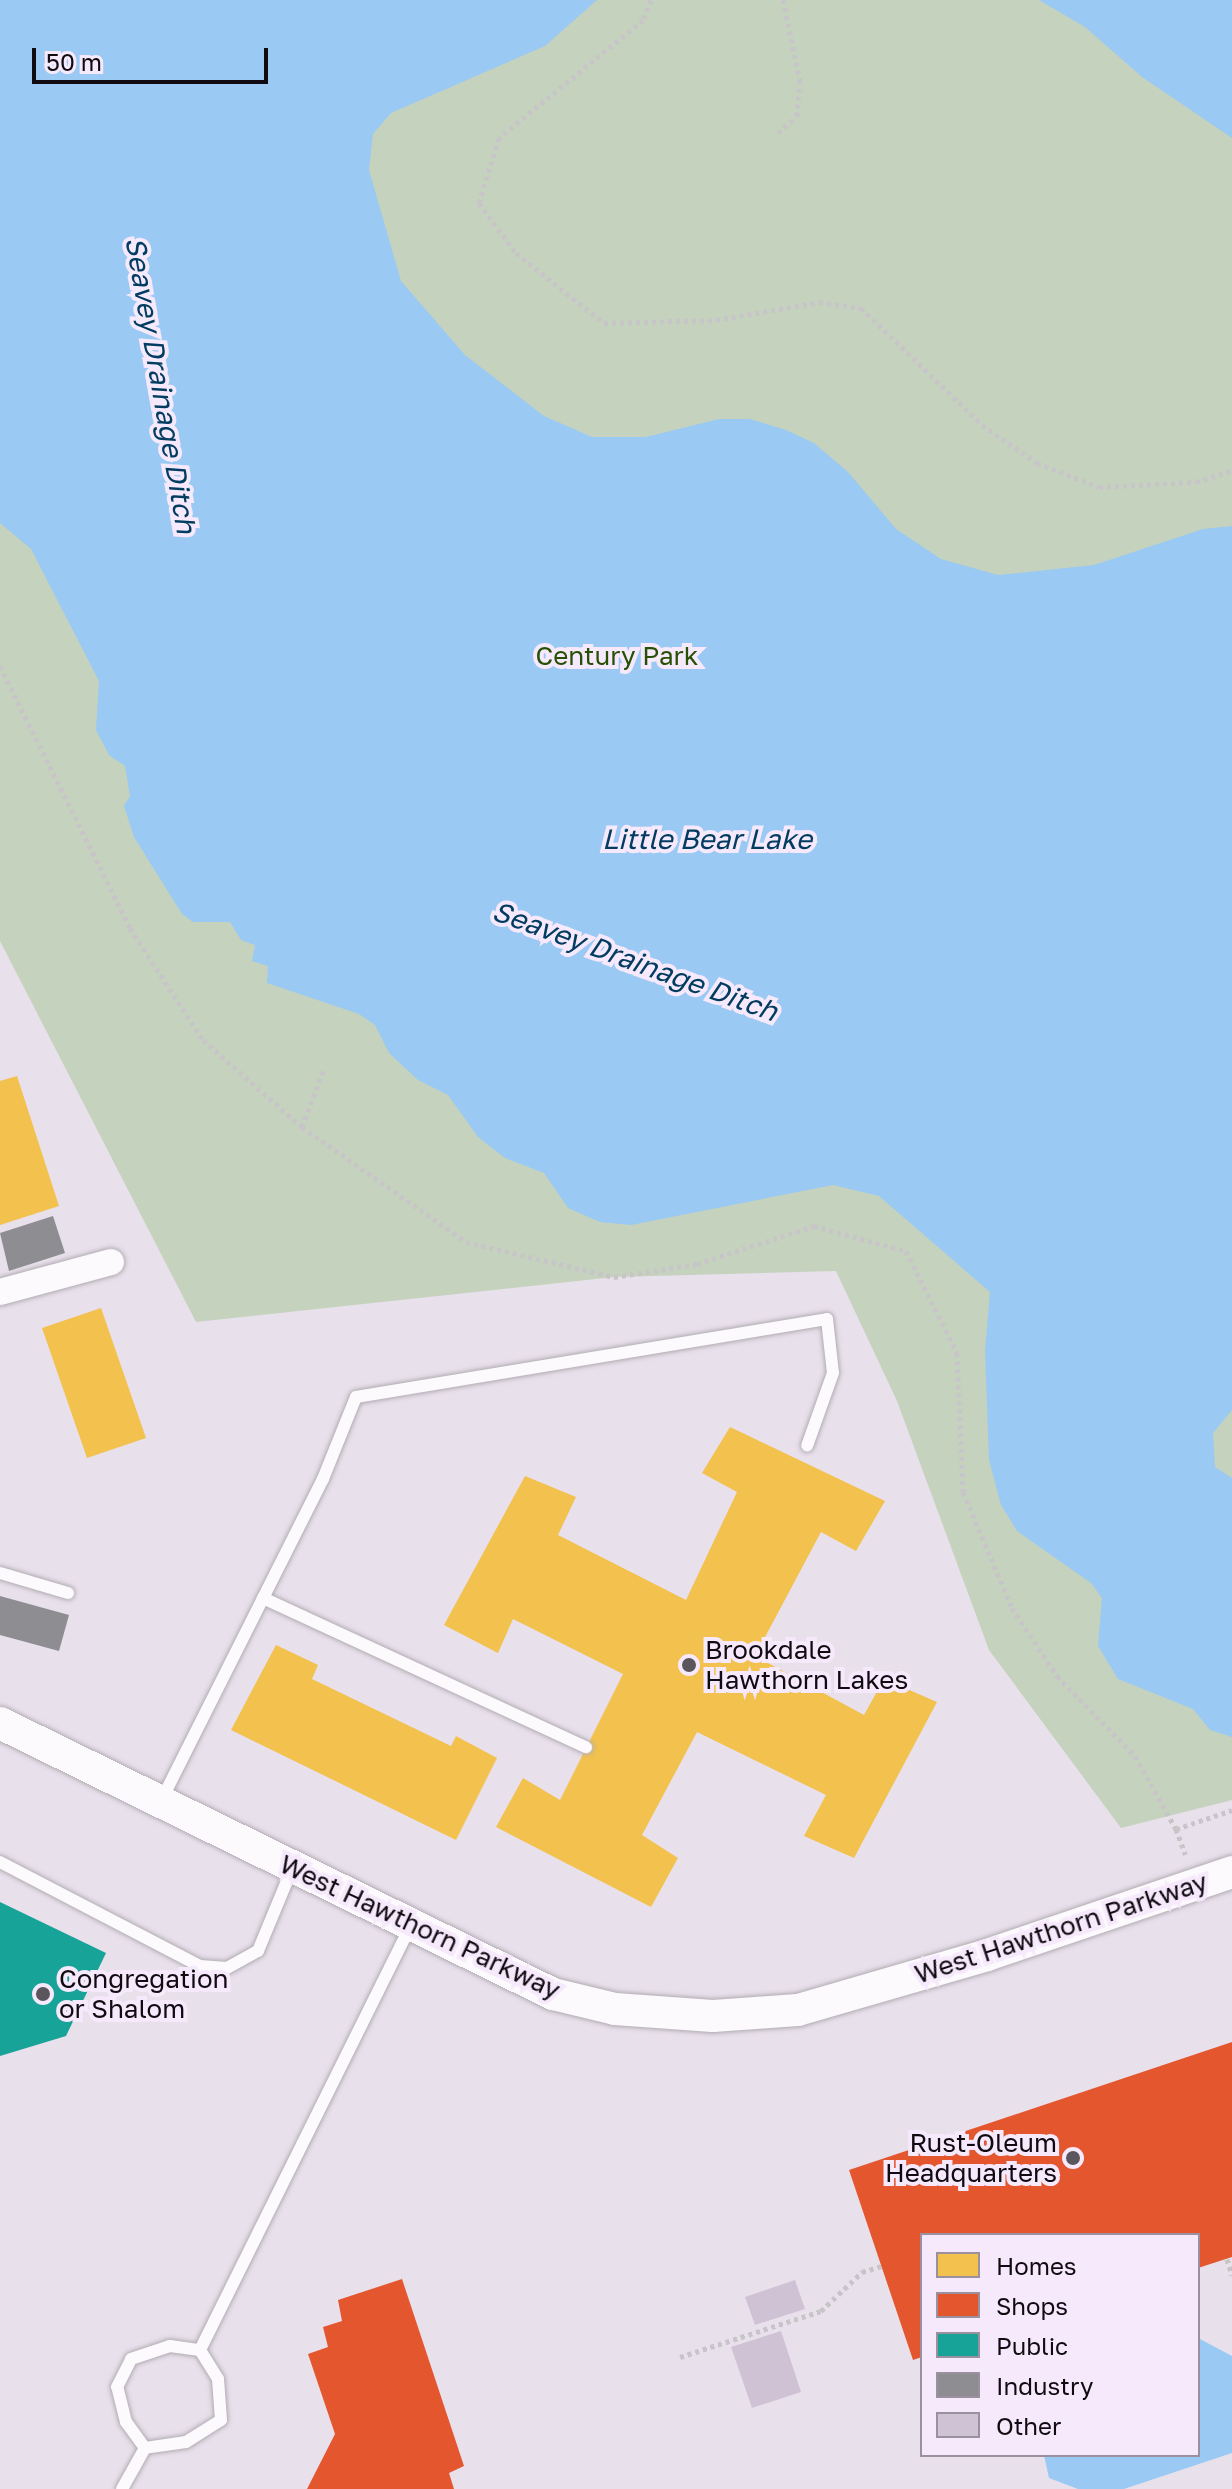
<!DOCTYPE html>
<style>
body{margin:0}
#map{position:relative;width:1232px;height:2489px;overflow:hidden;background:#e8e0eb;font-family:"Golos Text",sans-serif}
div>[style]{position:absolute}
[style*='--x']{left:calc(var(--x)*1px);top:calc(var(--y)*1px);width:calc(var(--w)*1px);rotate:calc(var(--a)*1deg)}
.green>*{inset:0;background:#c5d2be}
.water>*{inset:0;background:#9ac9f3}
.homes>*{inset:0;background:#f2c14e}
.shops>*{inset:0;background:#e4572e}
.public>*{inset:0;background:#17a398}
.industry>*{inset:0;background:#8d8d92}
.building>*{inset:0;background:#cfc2d4}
.path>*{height:5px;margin-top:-2.5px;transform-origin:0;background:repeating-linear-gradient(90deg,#c7c5c8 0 4px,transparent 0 8px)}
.roads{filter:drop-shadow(0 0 2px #b2acb3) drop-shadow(0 0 2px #b2acb3)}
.service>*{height:12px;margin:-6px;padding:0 6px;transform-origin:6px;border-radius:6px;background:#fcfafc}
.minor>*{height:26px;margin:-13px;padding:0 13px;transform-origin:13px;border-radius:13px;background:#fcfafc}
.tertiary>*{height:32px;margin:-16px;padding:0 16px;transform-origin:16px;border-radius:16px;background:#fcfafc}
.dots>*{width:22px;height:22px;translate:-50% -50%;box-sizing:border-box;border:4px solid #f6e9fc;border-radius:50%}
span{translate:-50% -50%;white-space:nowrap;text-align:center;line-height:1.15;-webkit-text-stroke:8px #f6e9fc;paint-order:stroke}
.park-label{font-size:26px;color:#275004}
.poi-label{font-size:26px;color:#0f0b11}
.left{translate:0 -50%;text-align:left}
.right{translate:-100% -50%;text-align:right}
.street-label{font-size:26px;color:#0f0b11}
.water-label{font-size:28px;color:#023d61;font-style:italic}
.legend{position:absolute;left:920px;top:2233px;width:280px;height:224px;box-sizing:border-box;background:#f6e9fc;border:2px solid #9a909e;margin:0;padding:10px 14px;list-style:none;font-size:24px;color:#0f0b11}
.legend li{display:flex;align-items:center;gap:16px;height:40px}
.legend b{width:40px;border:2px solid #9a909e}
.scale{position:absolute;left:32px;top:48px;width:236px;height:36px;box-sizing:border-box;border:4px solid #0f0b11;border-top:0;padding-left:10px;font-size:24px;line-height:28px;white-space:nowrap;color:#0f0b11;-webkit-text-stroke:6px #f6e9fc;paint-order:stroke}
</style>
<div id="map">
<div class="green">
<i style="clip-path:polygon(0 0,1232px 0,1232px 1800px,1121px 1828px,989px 1650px,897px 1401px,836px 1271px,614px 1277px,196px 1322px,0 941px)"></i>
</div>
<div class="water">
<i style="clip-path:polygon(0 0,597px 0,545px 46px,391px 113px,373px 134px,369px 170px,401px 281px,465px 355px,544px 416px,592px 437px,646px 437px,719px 419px,750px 419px,786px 430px,814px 443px,848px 472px,896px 529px,941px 559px,998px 575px,1094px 565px,1203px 529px,1232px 526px,1232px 1410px,1213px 1433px,1215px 1467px,1232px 1478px,1232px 1737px,1210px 1730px,1193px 1709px,1118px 1679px,1098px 1646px,1102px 1598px,1091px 1583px,1017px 1531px,1001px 1505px,989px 1460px,985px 1351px,990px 1292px,879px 1196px,833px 1185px,631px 1225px,600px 1222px,568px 1208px,544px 1173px,505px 1158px,478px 1137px,448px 1095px,418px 1080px,389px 1053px,375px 1025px,359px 1014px,267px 983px,268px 966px,252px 961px,255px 945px,241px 940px,230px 922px,193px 922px,182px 914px,134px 837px,124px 806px,130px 796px,125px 766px,109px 755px,96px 730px,99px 681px,31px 549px,0 523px)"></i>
<i style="clip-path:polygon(1039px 0,1232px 0,1232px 138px,1142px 77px,1085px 27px)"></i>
<i style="clip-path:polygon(1198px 2338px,1232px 2356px,1232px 2453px,1124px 2489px,1078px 2489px,1049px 2478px,1044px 2455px,1198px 2455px)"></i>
</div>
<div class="homes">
<i style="clip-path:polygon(17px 1076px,59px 1206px,0 1225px,0 1081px)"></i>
<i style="clip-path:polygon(101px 1308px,146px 1438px,87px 1458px,42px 1328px)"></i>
<i style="clip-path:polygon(730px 1427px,885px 1501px,856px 1551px,821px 1532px,755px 1656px,864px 1715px,884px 1679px,937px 1702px,854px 1858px,804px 1836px,826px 1795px,697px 1732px,642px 1835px,678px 1858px,651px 1907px,496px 1827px,523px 1778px,560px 1800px,623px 1674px,513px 1619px,498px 1653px,444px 1625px,525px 1476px,576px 1497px,558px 1535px,686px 1600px,737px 1492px,702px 1473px)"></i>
<i style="clip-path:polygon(276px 1645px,318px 1665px,312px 1679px,451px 1746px,456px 1736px,497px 1758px,456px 1840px,231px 1730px)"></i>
</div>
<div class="shops">
<i style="clip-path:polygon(1232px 2042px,1232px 2257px,1198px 2268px,1198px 2235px,922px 2235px,922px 2357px,913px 2360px,849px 2170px)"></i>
<i style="clip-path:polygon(402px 2279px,464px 2466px,449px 2473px,454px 2489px,307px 2489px,335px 2434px,308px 2354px,328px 2347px,323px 2327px,342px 2321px,338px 2300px)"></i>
</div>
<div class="public">
<i style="clip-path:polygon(0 1902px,106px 1953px,66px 2036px,0 2056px)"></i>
</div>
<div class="industry">
<i style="clip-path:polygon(53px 1216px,65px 1253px,9px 1271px,0 1233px)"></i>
<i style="clip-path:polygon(0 1596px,69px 1615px,59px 1651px,0 1635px)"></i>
</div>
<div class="building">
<i style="clip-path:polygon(795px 2280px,805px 2309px,755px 2325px,745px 2297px)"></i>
<i style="clip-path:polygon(781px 2331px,801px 2392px,752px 2408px,731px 2347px)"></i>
</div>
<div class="path">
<i style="--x:651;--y:0;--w:22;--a:112"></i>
<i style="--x:643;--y:20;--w:186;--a:140.7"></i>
<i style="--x:499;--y:138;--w:68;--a:107.1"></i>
<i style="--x:479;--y:203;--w:62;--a:53.5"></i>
<i style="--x:516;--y:253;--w:112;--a:38.5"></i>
<i style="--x:604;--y:323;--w:112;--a:-1.5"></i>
<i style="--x:716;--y:320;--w:105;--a:-9.9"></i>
<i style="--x:819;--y:302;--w:42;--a:8.1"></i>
<i style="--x:861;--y:308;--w:168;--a:44"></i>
<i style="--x:982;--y:425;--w:67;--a:34.6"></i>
<i style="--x:1037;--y:463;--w:66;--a:21.2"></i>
<i style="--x:1099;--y:487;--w:97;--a:-3"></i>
<i style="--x:1196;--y:482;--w:38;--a:-18"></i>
<i style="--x:778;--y:133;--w:25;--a:-42"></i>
<i style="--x:797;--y:116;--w:34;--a:-85"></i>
<i style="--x:800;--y:82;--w:84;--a:-101.7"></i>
<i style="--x:0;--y:666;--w:292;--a:63.6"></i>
<i style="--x:130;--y:928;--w:134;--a:56.9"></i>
<i style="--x:203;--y:1040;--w:132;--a:41.3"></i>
<i style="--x:302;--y:1127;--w:200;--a:35"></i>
<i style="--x:466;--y:1242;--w:152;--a:13.3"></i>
<i style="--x:614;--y:1277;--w:84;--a:-8.9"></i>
<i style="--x:697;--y:1264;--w:123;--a:-18"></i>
<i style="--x:814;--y:1226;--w:95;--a:15.2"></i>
<i style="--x:906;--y:1251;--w:114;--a:63.4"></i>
<i style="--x:957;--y:1353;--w:139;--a:87.5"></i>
<i style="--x:963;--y:1492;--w:126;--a:67.1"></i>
<i style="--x:1012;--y:1608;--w:82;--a:56.5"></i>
<i style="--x:1057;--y:1676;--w:112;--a:45.7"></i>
<i style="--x:1135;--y:1756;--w:84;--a:60.7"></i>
<i style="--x:1176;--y:1829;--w:59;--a:-18.7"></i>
<i style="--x:302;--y:1127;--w:60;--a:-69.4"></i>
<i style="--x:1176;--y:1829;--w:27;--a:70"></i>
<i style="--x:1227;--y:2259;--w:17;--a:73"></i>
<i style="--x:680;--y:2357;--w:148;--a:-18.1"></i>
<i style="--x:821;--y:2311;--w:57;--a:-43.6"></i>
<i style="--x:862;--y:2272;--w:21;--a:-17"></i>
</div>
<div class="roads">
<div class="service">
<i style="--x:0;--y:1573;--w:71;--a:16.4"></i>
<i style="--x:263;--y:1598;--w:356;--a:24.8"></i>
<i style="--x:161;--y:1801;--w:360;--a:-63.3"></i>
<i style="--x:323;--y:1479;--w:88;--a:-68.1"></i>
<i style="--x:356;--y:1397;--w:477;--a:-9.4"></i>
<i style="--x:827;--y:1319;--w:54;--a:83.7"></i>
<i style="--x:833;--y:1373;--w:77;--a:109.6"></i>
<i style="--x:0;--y:1862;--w:225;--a:27.5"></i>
<i style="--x:200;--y:1966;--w:27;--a:4"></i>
<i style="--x:227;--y:1968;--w:35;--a:-29"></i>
<i style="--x:258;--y:1951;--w:89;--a:-67.5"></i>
<i style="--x:170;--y:2346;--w:30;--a:8"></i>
<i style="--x:200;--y:2350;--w:34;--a:58"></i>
<i style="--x:218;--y:2379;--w:41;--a:85.8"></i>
<i style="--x:221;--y:2420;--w:41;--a:147.8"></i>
<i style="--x:186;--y:2442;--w:41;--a:171.7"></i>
<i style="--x:145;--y:2448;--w:32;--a:-126"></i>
<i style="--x:126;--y:2422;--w:36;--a:-104"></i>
<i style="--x:117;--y:2387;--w:31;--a:-63"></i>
<i style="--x:131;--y:2359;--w:41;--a:-18.4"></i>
<i style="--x:200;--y:2350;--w:474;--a:-63.6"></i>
<i style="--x:122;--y:2489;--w:47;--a:-60.7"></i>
</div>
<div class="minor">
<i style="--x:0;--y:1292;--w:115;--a:-15.1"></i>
</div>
<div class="tertiary">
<i style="--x:0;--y:1723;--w:616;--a:26.11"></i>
<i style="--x:553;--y:1994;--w:64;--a:13.6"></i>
<i style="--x:615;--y:2009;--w:98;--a:4.1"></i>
<i style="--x:713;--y:2016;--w:85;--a:-4"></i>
<i style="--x:798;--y:2010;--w:197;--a:-16.2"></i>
<i style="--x:987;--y:1955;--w:259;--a:-18.7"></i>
</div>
</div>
<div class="dots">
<i style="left:689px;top:1665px;background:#5b565d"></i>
<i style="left:43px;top:1994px;background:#5b565d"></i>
<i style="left:1073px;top:2158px;background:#5b565d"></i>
</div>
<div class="park-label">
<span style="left:617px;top:656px">Century Park</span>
</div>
<div class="poi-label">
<span class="left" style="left:705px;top:1665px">Brookdale<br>Hawthorn Lakes</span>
<span class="left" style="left:59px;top:1994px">Congregation<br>or Shalom</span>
<span class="right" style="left:1057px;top:2158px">Rust-Oleum<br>Headquarters</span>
</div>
<div class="street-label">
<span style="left:420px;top:1927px;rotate:25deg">West Hawthorn Parkway</span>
<span style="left:1061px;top:1928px;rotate:-18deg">West Hawthorn Parkway</span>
</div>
<div class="water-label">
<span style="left:161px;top:385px;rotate:80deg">Seavey Drainage Ditch</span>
<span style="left:707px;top:839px">Little Bear Lake</span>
<span style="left:635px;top:961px;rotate:20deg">Seavey Drainage Ditch</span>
</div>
<ul class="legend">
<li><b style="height:22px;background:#f2c14e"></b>Homes</li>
<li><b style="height:22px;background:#e4572e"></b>Shops</li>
<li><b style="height:22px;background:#17a398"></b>Public</li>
<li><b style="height:22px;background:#8d8d92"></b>Industry</li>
<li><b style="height:22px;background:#cfc2d4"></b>Other</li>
</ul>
<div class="scale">50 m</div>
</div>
